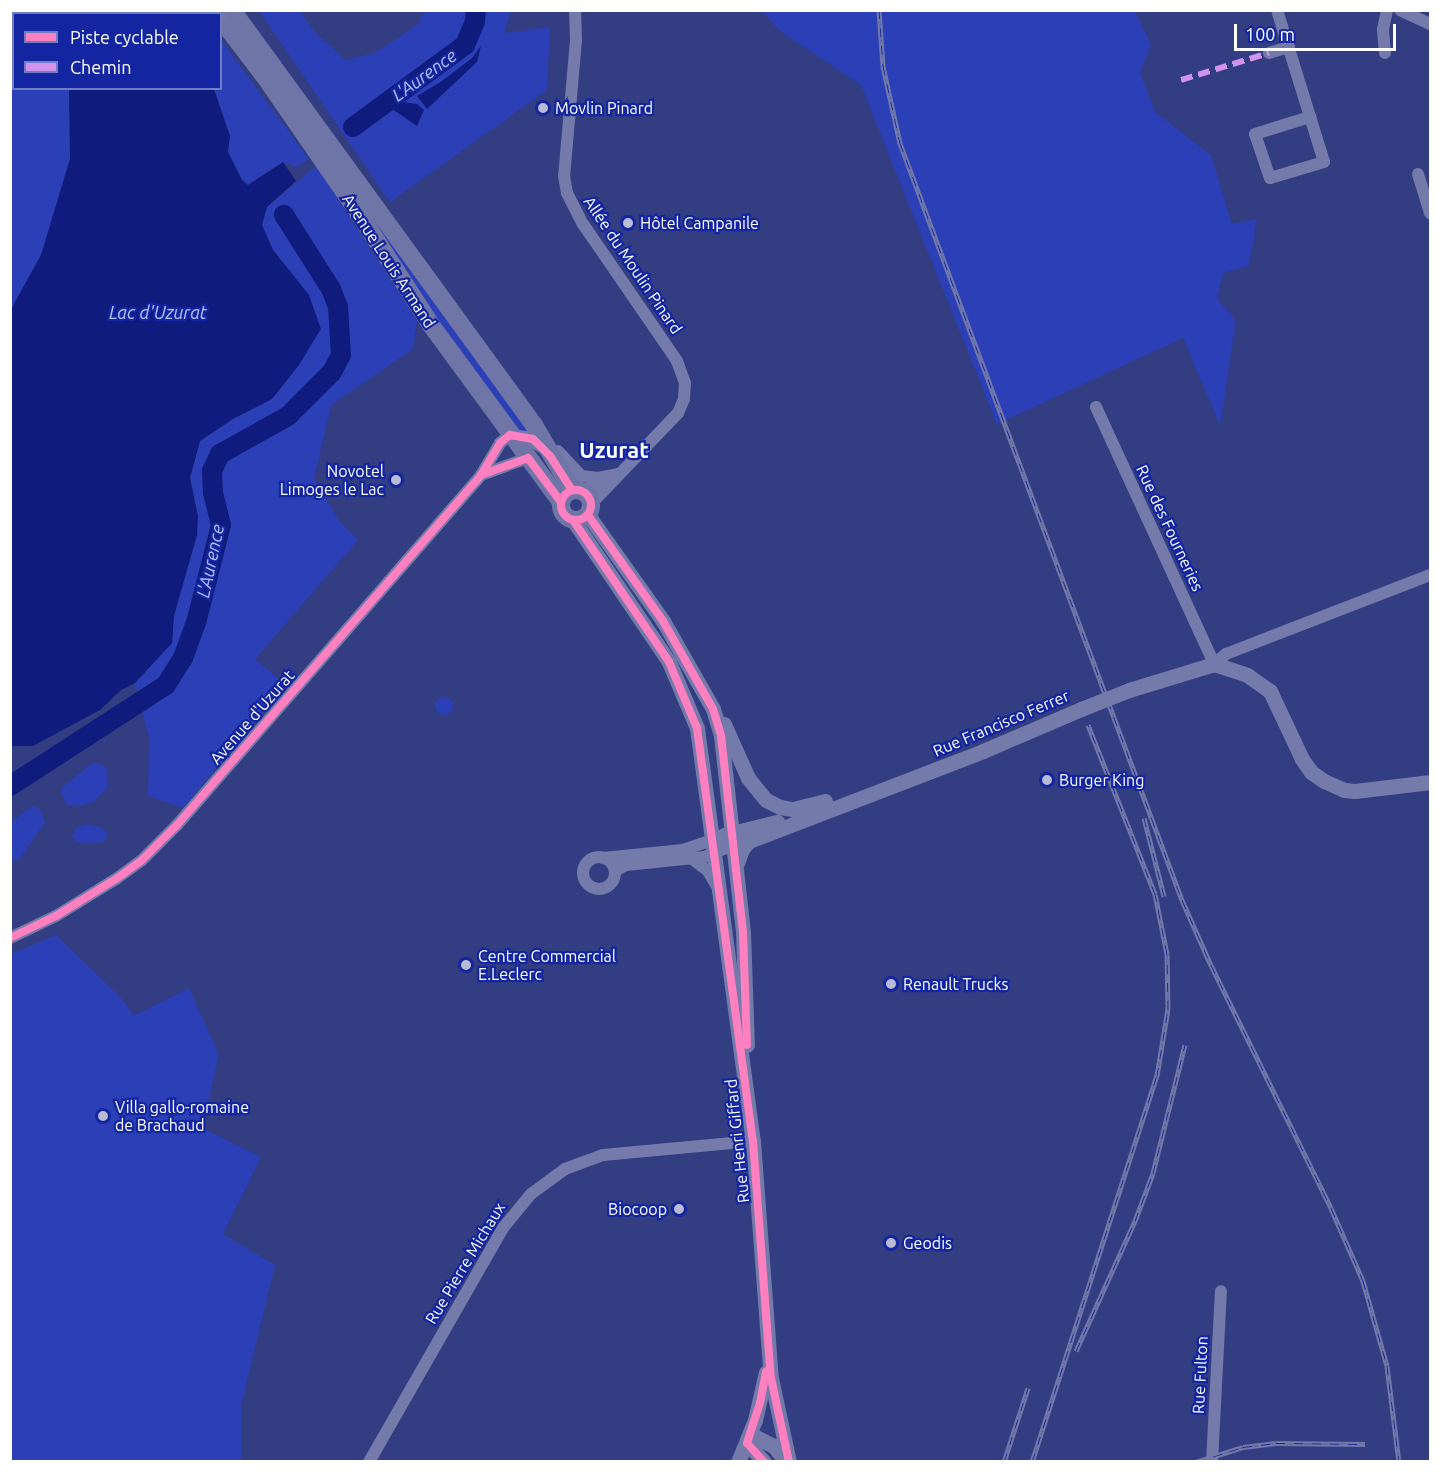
<!DOCTYPE html>
<meta charset="utf-8">
<style>
body{margin:0}
#map{position:relative;width:1441px;height:1472px;overflow:hidden;background:#333d81;font-family:Ubuntu,sans-serif}
div>[style]{position:absolute}
[style*='--x']{left:calc(var(--x)*1px);top:calc(var(--y)*1px);width:calc(var(--w)*1px);rotate:calc(var(--a)*1deg)}
.green>*{inset:0;background:#2b40b7}
.round{border-radius:50%}
.water>*{inset:0;background:#101c7d}
.river>*{height:20px;margin:-10px;padding:0 10px;transform-origin:10px;border-radius:10px;background:#101c7d}
.minor>*{height:12px;margin:-6px;padding:0 6px;transform-origin:6px;border-radius:6px;background:#747aaa}
.minor>.ring{margin:-6px;padding:0;box-sizing:content-box;background:none;border:12px solid #747aaa;border-radius:50%}
.tertiary>*{height:15px;margin:-7.5px;padding:0 7.5px;transform-origin:7.5px;border-radius:7.5px;background:#747aaa}
.secondary>*{height:18px;margin:-9px;padding:0 9px;transform-origin:9px;border-radius:9px;background:#6f76a7}
.secondary>.ring{margin:-9px;padding:0;box-sizing:content-box;background:none;border:18px solid #6f76a7;border-radius:50%}
.primary>*{height:20px;margin:-10px;padding:0 10px;transform-origin:10px;border-radius:10px;background:#7379a9}
.rail>*{height:5px;margin-top:-2.5px;transform-origin:0;background:repeating-linear-gradient(90deg,#1325a1 0 9px,#7379a9 0 18px);box-sizing:border-box;border-block:2px solid #7379a9}
.tertiary-bridge>*{height:15px;margin:-7.5px;padding:0 7.5px;transform-origin:7.5px;border-radius:7.5px;background:#747aaa}
.quiet>*{height:6px;margin-top:-3px;transform-origin:0;background:repeating-linear-gradient(90deg,#d193ec 0 12px,transparent 0 18px)}
.cycleway>*{height:8px;margin:-4px;padding:0 4px;transform-origin:4px;border-radius:4px;background:#ff80c0}
.cycleway>.ring{margin:-4px;padding:0;box-sizing:content-box;background:none;border:8px solid #ff80c0;border-radius:50%}
.dots>*{width:16px;height:16px;translate:-50% -50%;box-sizing:border-box;border:3px solid #1325a1;border-radius:50%}
span{translate:-50% -50%;white-space:nowrap;text-align:center;line-height:1.15;-webkit-text-stroke:4.5px #1325a1;paint-order:stroke}
.poi-label{font-size:16px;color:#fff}
.left{translate:0 -50%;text-align:left}
.right{translate:-100% -50%;text-align:right}
.street-label{font-size:16px;color:#fff}
.water-label{font-size:18px;color:#b9c3fb;font-style:italic}
.district-label{font-size:22px;color:#fff;font-weight:700}
.frame{position:absolute;inset:0;border:12px solid #fff;pointer-events:none}
.legend{position:absolute;left:12px;top:12px;width:210px;height:78px;box-sizing:border-box;background:#1325a1;border:2px solid #717cc7;margin:0;padding:8px 10px;list-style:none;font-size:18px;color:#fff}
.legend li{display:flex;align-items:center;gap:12px;height:30px}
.legend b{width:30px;border:2px solid #717cc7}
.scale{position:absolute;left:1234px;top:24px;width:162px;height:27px;box-sizing:border-box;border:3px solid #fff;border-top:0;padding-left:8px;font-size:18px;line-height:21px;white-space:nowrap;color:#fff;-webkit-text-stroke:4px #1325a1;paint-order:stroke}
</style>
<div id="map">
<div class="green">
<i style="clip-path:polygon(11px 11px,95px 11px,93px 14px,14px 14px,14px 88px,69px 89px,70px 159px,41px 255px,11px 309px)"></i>
<i style="clip-path:polygon(226px 11px,535px 435px,512px 431px)"></i>
<i style="clip-path:polygon(259px 11px,300px 11px,314px 31px,346px 60px,375px 53px,417px 25px,425px 11px,511px 11px,504px 33px,550px 27px,547px 90px,390px 202px)"></i>
<i style="clip-path:polygon(762px 11px,1135px 11px,1151px 45px,1140px 73px,1155px 112px,1211px 155px,1232px 224px,1257px 219px,1249px 266px,1223px 273px,1217px 298px,1236px 321px,1220px 425px,1183px 338px,997px 424px,861px 85px,780px 31px)"></i>
<i style="clip-path:polygon(221px 40px,309px 159px,297px 167px,283px 162px,247px 185px,242px 180px,228px 152px,230px 136px,214px 89px,220px 88px)"></i>
<i style="clip-path:polygon(316px 166px,417px 321px,413px 349px,331px 405px,314px 479px,340px 522px,358px 540px,255px 659px,286px 685px,183px 808px,148px 796px,149px 738px,135px 683px,172px 643px,174px 616px,197px 535px,198px 516px,190px 478px,200px 441px,233px 419px,272px 399px,309px 295px,273px 250px,262px 225px,267px 207px)"></i>
<i class="round" style="left:435px;top:697px;width:18px;height:18px"></i>
<i style="clip-path:polygon(92px 763px,101px 764px,107px 770px,108px 787px,93px 802px,80px 806px,67px 805px,60px 789px)"></i>
<i style="clip-path:polygon(32px 806px,40px 809px,45px 822px,19px 860px,11px 860px,11px 822px)"></i>
<i style="clip-path:polygon(88px 824px,103px 828px,107px 833px,105px 842px,78px 843px,72px 836px,76px 828px)"></i>
<i style="clip-path:polygon(56px 935px,122px 999px,134px 1016px,189px 988px,219px 1055px,202px 1128px,261px 1157px,223px 1234px,275px 1265px,241px 1406px,241px 1461px,11px 1461px,11px 954px)"></i>
</div>
<div class="water">
<i style="clip-path:polygon(481px 46px,477px 62px,427px 109px,417px 96px,442px 81px,472px 58px)"></i>
<i style="clip-path:polygon(69px 89px,214px 89px,230px 136px,228px 152px,242px 180px,248px 185px,283px 162px,296px 181px,267px 207px,262px 225px,273px 250px,309px 295px,321px 329px,299px 365px,272px 399px,233px 419px,200px 441px,190px 478px,198px 516px,197px 535px,174px 616px,172px 643px,135px 683px,121px 690px,100px 710px,33px 746px,11px 746px,11px 309px,41px 255px,70px 159px)"></i>
<i style="clip-path:polygon(403px 102px,417px 104px,424px 110px,417px 126px,392px 109px)"></i>
</div>
<div class="river">
<i style="--x:353;--y:127;--w:139;--a:-36.2"></i>
<i style="--x:465;--y:45;--w:26;--a:-67"></i>
<i style="--x:475;--y:21;--w:11;--a:-85"></i>
<i style="--x:10;--y:786;--w:186;--a:-32.9"></i>
<i style="--x:166;--y:685;--w:32;--a:-58"></i>
<i style="--x:183;--y:658;--w:37;--a:-70"></i>
<i style="--x:196;--y:623;--w:101;--a:-75.7"></i>
<i style="--x:221;--y:525;--w:34;--a:-104"></i>
<i style="--x:213;--y:492;--w:21;--a:-93"></i>
<i style="--x:212;--y:471;--w:19;--a:-65"></i>
<i style="--x:220;--y:454;--w:78;--a:-29.2"></i>
<i style="--x:288;--y:416;--w:62;--a:-45"></i>
<i style="--x:332;--y:372;--w:19;--a:-62"></i>
<i style="--x:341;--y:355;--w:48;--a:-93.6"></i>
<i style="--x:338;--y:307;--w:19;--a:-111"></i>
<i style="--x:331;--y:289;--w:88;--a:-122.4"></i>
</div>
<div class="minor">
<i style="--x:575;--y:10;--w:30;--a:88"></i>
<i style="--x:576;--y:40;--w:137;--a:95"></i>
<i style="--x:564;--y:176;--w:17;--a:80"></i>
<i style="--x:567;--y:193;--w:35;--a:63"></i>
<i style="--x:583;--y:224;--w:166;--a:55.5"></i>
<i style="--x:677;--y:361;--w:23;--a:70"></i>
<i style="--x:685;--y:383;--w:16;--a:94"></i>
<i style="--x:684;--y:399;--w:15;--a:113"></i>
<i style="--x:678;--y:413;--w:126;--a:133.7"></i>
<i style="--x:1277;--y:10;--w:159;--a:72.8"></i>
<i style="--x:1324;--y:162;--w:56;--a:163.5"></i>
<i style="--x:1270;--y:178;--w:46;--a:-108.8"></i>
<i style="--x:1255;--y:134;--w:58;--a:-17.2"></i>
<i style="--x:1400;--y:10;--w:33;--a:25"></i>
<i style="--x:1269;--y:53;--w:21;--a:-17"></i>
<i style="--x:1385;--y:53;--w:24;--a:-95"></i>
<i style="--x:1383;--y:29;--w:19;--a:-78"></i>
<i style="--x:1418;--y:174;--w:41;--a:72.9"></i>
<i style="--x:1096;--y:407;--w:283;--a:65.3"></i>
<i style="--x:1214;--y:664;--w:16;--a:-40"></i>
<i style="--x:1226;--y:654;--w:219;--a:-21.2"></i>
<i style="--x:558;--y:451;--w:34;--a:47"></i>
<i style="--x:581;--y:476;--w:17;--a:7"></i>
<i style="--x:598;--y:478;--w:21;--a:-11"></i>
<i style="--x:481;--y:475;--w:50;--a:-19.9"></i>
<i style="--x:582;--y:491;--w:27;--a:-24"></i>
<i class="ring" style="left:583px;top:857px;width:20px;height:20px"></i>
<i style="--x:603;--y:858;--w:80;--a:-5.7"></i>
<i style="--x:683;--y:850;--w:39;--a:-19"></i>
<i style="--x:691;--y:858;--w:21;--a:37"></i>
<i style="--x:708;--y:871;--w:16;--a:60"></i>
<i style="--x:615;--y:871;--w:13;--a:-29"></i>
<i style="--x:626;--y:865;--w:78;--a:-5.9"></i>
<i style="--x:704;--y:857;--w:40;--a:-22"></i>
<i style="--x:10;--y:938;--w:51;--a:-25.6"></i>
<i style="--x:56;--y:916;--w:70;--a:-31.7"></i>
<i style="--x:116;--y:879;--w:32;--a:-36"></i>
<i style="--x:142;--y:860;--w:49;--a:-45"></i>
<i style="--x:177;--y:825;--w:464;--a:-49"></i>
<i style="--x:481;--y:475;--w:37;--a:-59"></i>
<i style="--x:500;--y:443;--w:13;--a:-39"></i>
<i style="--x:510;--y:435;--w:16;--a:7"></i>
<i style="--x:526;--y:437;--w:20;--a:33"></i>
<i style="--x:369;--y:1462;--w:270;--a:-60.2"></i>
<i style="--x:503;--y:1228;--w:44;--a:-50.5"></i>
<i style="--x:531;--y:1194;--w:42;--a:-36.3"></i>
<i style="--x:565;--y:1169;--w:40;--a:-20.2"></i>
<i style="--x:603;--y:1155;--w:151;--a:-5.3"></i>
<i style="--x:1212;--y:1462;--w:171;--a:-87"></i>
</div>
<div class="tertiary">
<i style="--x:588;--y:515;--w:130;--a:54.7"></i>
<i style="--x:663;--y:621;--w:101;--a:60.4"></i>
<i style="--x:713;--y:709;--w:28;--a:73"></i>
<i style="--x:721;--y:736;--w:197;--a:83.6"></i>
<i style="--x:743;--y:932;--w:113;--a:88"></i>
<i style="--x:573;--y:520;--w:171;--a:55.9"></i>
<i style="--x:669;--y:662;--w:72;--a:67"></i>
<i style="--x:697;--y:728;--w:417;--a:82.3"></i>
<i style="--x:753;--y:1141;--w:238;--a:85.7"></i>
<i style="--x:771;--y:1378;--w:86;--a:77.9"></i>
<i style="--x:1129;--y:690;--w:89;--a:-17"></i>
<i style="--x:1214;--y:664;--w:35;--a:18"></i>
<i style="--x:1247;--y:675;--w:28;--a:35"></i>
<i style="--x:1270;--y:691;--w:75;--a:64.8"></i>
<i style="--x:1302;--y:759;--w:16;--a:55"></i>
<i style="--x:1311;--y:772;--w:16;--a:35"></i>
<i style="--x:1324;--y:781;--w:22;--a:24"></i>
<i style="--x:1344;--y:790;--w:11;--a:5"></i>
<i style="--x:1355;--y:791;--w:76;--a:-6.8"></i>
<i style="--x:724;--y:724;--w:59;--a:66"></i>
<i style="--x:748;--y:778;--w:28;--a:51"></i>
<i style="--x:766;--y:800;--w:16;--a:27"></i>
<i style="--x:780;--y:807;--w:13;--a:9"></i>
<i style="--x:793;--y:809;--w:33;--a:-14"></i>
<i style="--x:713;--y:854;--w:11;--a:-75"></i>
<i style="--x:716;--y:843;--w:11;--a:-45"></i>
<i style="--x:724;--y:835;--w:55;--a:-13.8"></i>
<i style="--x:737;--y:863;--w:15;--a:-70"></i>
<i style="--x:742;--y:849;--w:11;--a:-49"></i>
<i style="--x:749;--y:841;--w:251;--a:-21"></i>
<i style="--x:983;--y:751;--w:107;--a:-23.2"></i>
<i style="--x:750;--y:1434;--w:27;--a:27"></i>
<i style="--x:774;--y:1446;--w:20;--a:53"></i>
<i style="--x:747;--y:1443;--w:25;--a:48"></i>
<i style="--x:738;--y:1462;--w:45;--a:-68"></i>
<i style="--x:755;--y:1420;--w:49;--a:-77.1"></i>
</div>
<div class="secondary">
<i style="--x:232;--y:10;--w:513;--a:53.96"></i>
<i style="--x:534;--y:425;--w:75;--a:59.7"></i>
<i style="--x:220;--y:18;--w:74;--a:52.7"></i>
<i style="--x:265;--y:77;--w:164;--a:55.4"></i>
<i style="--x:358;--y:212;--w:135;--a:57.1"></i>
<i style="--x:431;--y:325;--w:220;--a:53.7"></i>
<i class="ring" style="left:561px;top:490px;width:12px;height:12px"></i>
</div>
<div class="primary">
<i style="--x:214;--y:10;--w:5;--a:53"></i>
</div>
<div class="rail">
<i style="--x:879;--y:10;--w:56;--a:85.9"></i>
<i style="--x:883;--y:66;--w:79;--a:77.6"></i>
<i style="--x:900;--y:143;--w:808;--a:69.57"></i>
<i style="--x:1182;--y:900;--w:71;--a:66"></i>
<i style="--x:1211;--y:965;--w:271;--a:63.7"></i>
<i style="--x:1331;--y:1208;--w:80;--a:66.3"></i>
<i style="--x:1363;--y:1281;--w:88;--a:74.2"></i>
<i style="--x:1387;--y:1366;--w:97;--a:82.9"></i>
<i style="--x:1144;--y:818;--w:81;--a:75.6"></i>
<i style="--x:1076;--y:1351;--w:143;--a:-65.6"></i>
<i style="--x:1135;--y:1221;--w:51;--a:-69.4"></i>
<i style="--x:1153;--y:1173;--w:132;--a:-76"></i>
<i style="--x:1004;--y:1462;--w:78;--a:-72"></i>
<i style="--x:1032;--y:1462;--w:406;--a:-72.1"></i>
<i style="--x:1157;--y:1076;--w:68;--a:-80.7"></i>
<i style="--x:1168;--y:1009;--w:55;--a:-91"></i>
<i style="--x:1167;--y:954;--w:61;--a:-101.3"></i>
<i style="--x:1155;--y:894;--w:182;--a:-111.6"></i>
<i style="--x:1196;--y:1462;--w:49;--a:-17.7"></i>
<i style="--x:1243;--y:1447;--w:33;--a:-7"></i>
<i style="--x:1276;--y:1443;--w:89;--a:0.6"></i>
</div>
<div class="tertiary-bridge">
<i style="--x:1081;--y:709;--w:52;--a:-21.6"></i>
</div>
<div class="quiet">
<i style="--x:1181;--y:80;--w:92;--a:-17.1"></i>
</div>
<div class="cycleway">
<i style="--x:481;--y:475;--w:50;--a:-19.9"></i>
<i style="--x:528;--y:458;--w:55;--a:53.1"></i>
<i class="ring" style="left:561px;top:490px;width:22px;height:22px"></i>
<i style="--x:588;--y:515;--w:130;--a:54.7"></i>
<i style="--x:663;--y:621;--w:101;--a:60.4"></i>
<i style="--x:713;--y:709;--w:28;--a:73"></i>
<i style="--x:721;--y:736;--w:197;--a:83.6"></i>
<i style="--x:743;--y:932;--w:113;--a:88"></i>
<i style="--x:573;--y:520;--w:171;--a:55.9"></i>
<i style="--x:669;--y:662;--w:72;--a:67"></i>
<i style="--x:697;--y:728;--w:417;--a:82.3"></i>
<i style="--x:753;--y:1141;--w:238;--a:85.7"></i>
<i style="--x:771;--y:1378;--w:86;--a:77.9"></i>
<i style="--x:10;--y:938;--w:51;--a:-25.6"></i>
<i style="--x:56;--y:916;--w:70;--a:-31.7"></i>
<i style="--x:116;--y:879;--w:32;--a:-36"></i>
<i style="--x:142;--y:860;--w:49;--a:-45"></i>
<i style="--x:177;--y:825;--w:464;--a:-49"></i>
<i style="--x:481;--y:475;--w:37;--a:-59"></i>
<i style="--x:500;--y:443;--w:13;--a:-39"></i>
<i style="--x:510;--y:435;--w:23;--a:10"></i>
<i style="--x:533;--y:439;--w:24;--a:45"></i>
<i style="--x:550;--y:456;--w:40;--a:57.1"></i>
<i style="--x:764;--y:1462;--w:25;--a:-132"></i>
<i style="--x:747;--y:1443;--w:42;--a:-72"></i>
<i style="--x:760;--y:1403;--w:32;--a:-79"></i>
</div>
<div class="dots">
<i style="left:543px;top:108px;background:#b8bbd3"></i>
<i style="left:628px;top:223px;background:#b8bbd3"></i>
<i style="left:396px;top:480px;background:#b8bbd3"></i>
<i style="left:1047px;top:780px;background:#b8bbd3"></i>
<i style="left:466px;top:965px;background:#b8bbd3"></i>
<i style="left:891px;top:984px;background:#b8bbd3"></i>
<i style="left:103px;top:1116px;background:#b8bbd3"></i>
<i style="left:679px;top:1209px;background:#b8bbd3"></i>
<i style="left:891px;top:1243px;background:#b8bbd3"></i>
</div>
<div class="poi-label">
<span class="left" style="left:555px;top:108px">Movlin Pinard</span>
<span class="left" style="left:640px;top:223px">Hôtel Campanile</span>
<span class="right" style="left:384px;top:480px">Novotel<br>Limoges le Lac</span>
<span class="left" style="left:1059px;top:780px">Burger King</span>
<span class="left" style="left:478px;top:965px">Centre Commercial<br>E.Leclerc</span>
<span class="left" style="left:903px;top:984px">Renault Trucks</span>
<span class="left" style="left:115px;top:1116px">Villa gallo-romaine<br>de Brachaud</span>
<span class="right" style="left:667px;top:1209px">Biocoop</span>
<span class="left" style="left:903px;top:1243px">Geodis</span>
</div>
<div class="street-label">
<span style="left:389px;top:261px;rotate:57deg">Avenue Louis Armand</span>
<span style="left:633px;top:265px;rotate:56deg">Allée du Moulin Pinard</span>
<span style="left:1170px;top:528px;rotate:65deg">Rue des Fourneries</span>
<span style="left:252px;top:717px;rotate:-49deg">Avenue d'Uzurat</span>
<span style="left:1001px;top:723px;rotate:-23deg">Rue Francisco Ferrer</span>
<span style="left:737px;top:1141px;rotate:-96deg">Rue Henri Giffard</span>
<span style="left:465px;top:1263px;rotate:-59deg">Rue Pierre Michaux</span>
<span style="left:1200px;top:1375px;rotate:-87deg">Rue Fulton</span>
</div>
<div class="water-label">
<span style="left:424px;top:75px;rotate:-36deg">L'Aurence</span>
<span style="left:158px;top:312px">Lac d'Uzurat</span>
<span style="left:210px;top:561px;rotate:-78deg">L'Aurence</span>
</div>
<div class="district-label">
<span style="left:614px;top:450px">Uzurat</span>
</div>
<div class="frame"></div>
<ul class="legend">
<li><b style="height:8px;background:#ff80c0"></b>Piste cyclable</li>
<li><b style="height:8px;background:#d193ec"></b>Chemin</li>
</ul>
<div class="scale">100 m</div>
</div>
